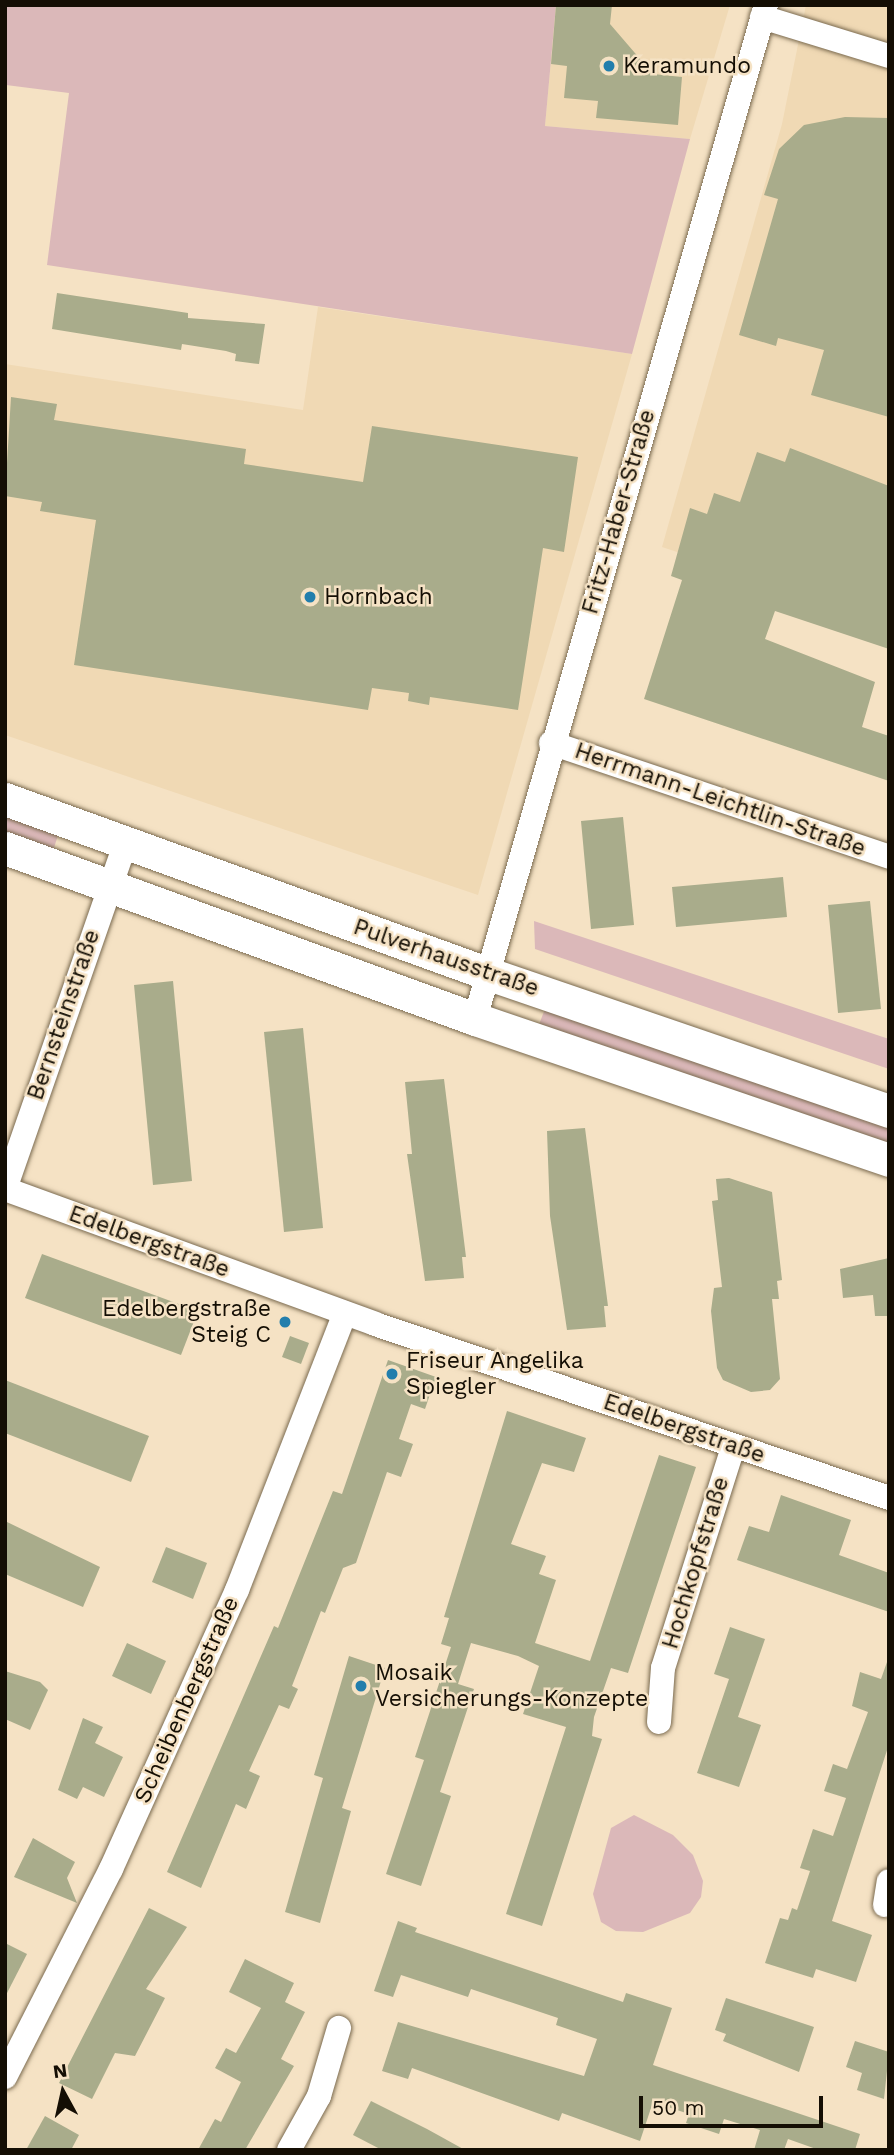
<!DOCTYPE html>
<meta charset="utf-8">
<style>
body{margin:0}
#map{position:relative;width:894px;height:2155px;overflow:hidden;background:#f5e2c4;font-family:"Work Sans",sans-serif}
div>[style]{position:absolute}
[style*='--x']{left:calc(var(--x)*1px);top:calc(var(--y)*1px);width:calc(var(--w)*1px);rotate:calc(var(--a)*1deg)}
.built>*{inset:0;background:#f0d9b4}
.green>*{inset:0;background:#dbb8b9}
.building>*{inset:0;background:#a9ac8b}
.roads{filter:drop-shadow(0 0 2px #7a6a4f) drop-shadow(0 0 2px #7a6a4f)}
.minor>*{height:24px;margin:-12px;padding:0 12px;transform-origin:12px;border-radius:12px;background:#fff}
.secondary>*{height:33px;margin:-16.5px;padding:0 16.5px;transform-origin:16.5px;border-radius:16.5px;background:#fff}
.dots>*{width:19px;height:19px;translate:-50% -50%;box-sizing:border-box;border:4px solid #f5e2c4;border-radius:50%}
span{translate:-50% -50%;white-space:nowrap;text-align:center;line-height:1.15;-webkit-text-stroke:5px #f5e2c4;paint-order:stroke}
.poi-label{font-size:23px;color:#140e04}
.left{translate:0 -50%;text-align:left}
.right{translate:-100% -50%;text-align:right}
.street-label{font-size:23px;color:#140e04}
.frame{position:absolute;inset:0;border:7px solid #140e04;pointer-events:none}
.north{position:absolute;left:28px;top:2057px;width:70px;height:70px;-webkit-text-stroke:5px #f5e2c4;paint-order:stroke;rotate:352deg;font-size:19px;font-weight:700;line-height:28px;text-align:center;color:#140e04}
.north::after{content:'';display:block;margin:auto;width:24px;height:32px;background:#140e04;clip-path:polygon(50% 0,100% 100%,50% 72%,0 100%)}
.scale{position:absolute;left:639px;top:2096px;width:184px;height:32px;box-sizing:border-box;border:4px solid #140e04;border-top:0;padding-left:9px;font-size:21px;line-height:24px;white-space:nowrap;color:#140e04;-webkit-text-stroke:5px #f5e2c4;paint-order:stroke}
</style>
<div id="map">
<div class="built">
<i style="clip-path:polygon(556px 5px,730px 5px,690px 139px,545px 126px)"></i>
<i style="clip-path:polygon(806px 5px,889px 5px,889px 622px,662px 547px,782px 124px)"></i>
<i style="clip-path:polygon(318px 307px,632px 354px,478px 895px,5px 735px,5px 364px,303px 410px)"></i>
</div>
<div class="green">
<i style="clip-path:polygon(5px 5px,556px 5px,545px 126px,690px 139px,632px 354px,47px 265px,69px 93px,6px 85px)"></i>
<i style="clip-path:polygon(5px 813px,59px 832px,53px 851px,5px 834px)"></i>
<i style="clip-path:polygon(534px 921px,889px 1039px,889px 1069px,535px 949px)"></i>
<i style="clip-path:polygon(545px 1009px,889px 1125px,889px 1145px,538px 1027px)"></i>
<i style="clip-path:polygon(634px 1815px,673px 1835px,693px 1855px,703px 1881px,701px 1897px,690px 1913px,643px 1932px,616px 1931px,601px 1922px,593px 1894px,611px 1828px)"></i>
</div>
<div class="building">
<i style="clip-path:polygon(556px 5px,612px 5px,610px 24px,653px 74px,682px 77px,678px 125px,596px 118px,598px 101px,564px 98px,567px 66px,551px 64px)"></i>
<i style="clip-path:polygon(845px 117px,889px 118px,889px 417px,811px 395px,824px 350px,778px 338px,776px 346px,739px 335px,778px 199px,764px 195px,779px 149px,804px 125px)"></i>
<i style="clip-path:polygon(57px 293px,188px 313px,188px 318px,265px 324px,259px 364px,235px 361px,236px 354px,226px 351px,182px 344px,181px 350px,52px 329px)"></i>
<i style="clip-path:polygon(11px 397px,57px 404px,54px 420px,246px 449px,244px 464px,363px 482px,372px 426px,578px 457px,564px 552px,543px 548px,518px 710px,430px 697px,429px 705px,408px 701px,409px 693px,372px 688px,368px 710px,74px 665px,96px 520px,40px 511px,42px 502px,5px 496px)"></i>
<i style="clip-path:polygon(790px 448px,889px 486px,889px 649px,775px 611px,765px 639px,875px 682px,862px 727px,889px 736px,889px 781px,644px 699px,682px 580px,671px 576px,690px 508px,707px 514px,714px 493px,740px 502px,757px 452px,785px 462px)"></i>
<i style="clip-path:polygon(623px 817px,634px 925px,591px 929px,581px 821px)"></i>
<i style="clip-path:polygon(783px 877px,787px 917px,676px 927px,672px 887px)"></i>
<i style="clip-path:polygon(870px 901px,881px 1009px,838px 1013px,828px 905px)"></i>
<i style="clip-path:polygon(173px 981px,192px 1181px,153px 1185px,134px 985px)"></i>
<i style="clip-path:polygon(303px 1028px,323px 1228px,284px 1232px,264px 1032px)"></i>
<i style="clip-path:polygon(444px 1079px,466px 1257px,462px 1257px,464px 1278px,425px 1281px,407px 1154px,412px 1154px,405px 1082px)"></i>
<i style="clip-path:polygon(585px 1128px,608px 1306px,604px 1306px,606px 1327px,567px 1330px,550px 1216px,547px 1131px)"></i>
<i style="clip-path:polygon(729px 1178px,772px 1192px,782px 1280px,777px 1281px,779px 1299px,772px 1299px,780px 1379px,770px 1390px,751px 1392px,723px 1380px,717px 1368px,711px 1311px,714px 1288px,722px 1287px,712px 1201px,718px 1200px,716px 1179px)"></i>
<i style="clip-path:polygon(42px 1254px,198px 1311px,181px 1355px,25px 1298px)"></i>
<i style="clip-path:polygon(889px 1258px,889px 1316px,875px 1316px,873px 1295px,843px 1298px,840px 1269px)"></i>
<i style="clip-path:polygon(290px 1336px,309px 1343px,301px 1364px,282px 1357px)"></i>
<i style="clip-path:polygon(388px 1360px,436px 1377px,425px 1409px,411px 1404px,399px 1439px,413px 1444px,401px 1477px,387px 1472px,356px 1563px,343px 1568px,325px 1613px,321px 1611px,292px 1686px,298px 1689px,289px 1709px,279px 1705px,249px 1771px,260px 1776px,246px 1809px,236px 1804px,201px 1888px,167px 1872px,274px 1626px,278px 1628px,333px 1491px,342px 1494px)"></i>
<i style="clip-path:polygon(5px 1380px,149px 1436px,131px 1482px,5px 1433px)"></i>
<i style="clip-path:polygon(507px 1411px,586px 1438px,574px 1472px,542px 1463px,511px 1544px,546px 1556px,539px 1574px,556px 1580px,535px 1643px,590px 1661px,659px 1455px,696px 1467px,628px 1673px,611px 1668px,594px 1717px,592px 1736px,602px 1739px,542px 1926px,506px 1914px,566px 1727px,523px 1714px,539px 1666px,518px 1656px,471px 1643px,458px 1684px,474px 1689px,440px 1792px,451px 1796px,421px 1886px,386px 1874px,424px 1760px,415px 1757px,451px 1647px,441px 1644px,449px 1618px,444px 1617px)"></i>
<i style="clip-path:polygon(781px 1495px,851px 1520px,839px 1555px,889px 1573px,889px 1612px,737px 1560px,749px 1526px,769px 1532px)"></i>
<i style="clip-path:polygon(5px 1521px,100px 1567px,83px 1607px,5px 1574px)"></i>
<i style="clip-path:polygon(166px 1547px,207px 1563px,193px 1599px,152px 1582px)"></i>
<i style="clip-path:polygon(730px 1627px,765px 1639px,738px 1717px,761px 1725px,739px 1787px,697px 1773px,729px 1679px,714px 1674px)"></i>
<i style="clip-path:polygon(127px 1643px,166px 1661px,151px 1694px,112px 1676px)"></i>
<i style="clip-path:polygon(349px 1656px,385px 1668px,342px 1808px,351px 1811px,320px 1923px,285px 1912px,323px 1778px,314px 1775px)"></i>
<i style="clip-path:polygon(887px 1662px,889px 1744px,832px 1921px,872px 1935px,856px 1982px,816px 1969px,813px 1978px,765px 1963px,780px 1918px,788px 1920px,792px 1908px,797px 1910px,810px 1871px,800px 1868px,813px 1829px,833px 1836px,846px 1798px,824px 1791px,833px 1764px,847px 1769px,868px 1712px,852px 1706px,860px 1672px,881px 1679px)"></i>
<i style="clip-path:polygon(5px 1671px,40px 1682px,48px 1690px,30px 1730px,5px 1719px)"></i>
<i style="clip-path:polygon(83px 1718px,103px 1727px,95px 1743px,123px 1757px,104px 1797px,83px 1787px,77px 1799px,58px 1790px)"></i>
<i style="clip-path:polygon(33px 1838px,75px 1862px,67px 1878px,77px 1903px,14px 1877px)"></i>
<i style="clip-path:polygon(149px 1908px,187px 1927px,146px 1989px,165px 1998px,135px 2056px,115px 2053px,92px 2099px,59px 2083px)"></i>
<i style="clip-path:polygon(398px 1921px,417px 1928px,415px 1932px,623px 2002px,626px 1993px,672px 2008px,653px 2065px,860px 2134px,855px 2150px,819px 2150px,788px 2139px,784px 2150px,754px 2150px,760px 2130px,724px 2119px,719px 2134px,686px 2123px,689px 2114px,653px 2102px,640px 2141px,562px 2113px,559px 2121px,412px 2068px,408px 2079px,382px 2071px,398px 2022px,584px 2076px,597px 2039px,556px 2025px,558px 2018px,471px 1989px,468px 1997px,401px 1975px,393px 1997px,374px 1991px)"></i>
<i style="clip-path:polygon(5px 1943px,27px 1954px,5px 1997px)"></i>
<i style="clip-path:polygon(245px 1959px,294px 1983px,285px 2002px,305px 2012px,281px 2059px,294px 2066px,245px 2150px,198px 2150px,215px 2119px,221px 2122px,241px 2082px,215px 2068px,226px 2048px,236px 2053px,261px 2008px,229px 1992px)"></i>
<i style="clip-path:polygon(726px 1998px,814px 2027px,799px 2072px,723px 2041px,726px 2034px,715px 2030px)"></i>
<i style="clip-path:polygon(855px 2041px,889px 2052px,884px 2099px,857px 2090px,862px 2073px,846px 2067px)"></i>
<i style="clip-path:polygon(371px 2101px,427px 2129px,465px 2150px,382px 2150px,353px 2135px)"></i>
<i style="clip-path:polygon(45px 2116px,79px 2135px,71px 2150px,26px 2150px)"></i>
</div>
<div class="roads">
<div class="minor">
<i style="--x:762;--y:17;--w:133;--a:17.1"></i>
<i style="--x:551;--y:743;--w:357;--a:18.6"></i>
<i style="--x:475;--y:1019;--w:1055;--a:-73.99"></i>
<i style="--x:5;--y:1189;--w:394;--a:20"></i>
<i style="--x:375;--y:1324;--w:543;--a:18.7"></i>
<i style="--x:5;--y:1189;--w:367;--a:-70.8"></i>
<i style="--x:659;--y:1722;--w:54;--a:-85.8"></i>
<i style="--x:663;--y:1668;--w:232;--a:-72.4"></i>
<i style="--x:885;--y:1905;--w:24;--a:-81"></i>
<i style="--x:5;--y:2077;--w:233;--a:-63"></i>
<i style="--x:111;--y:1869;--w:306;--a:-65.7"></i>
<i style="--x:237;--y:1590;--w:297;--a:-68.7"></i>
<i style="--x:289;--y:2150;--w:62;--a:-60.9"></i>
<i style="--x:319;--y:2096;--w:71;--a:-73.6"></i>
</div>
<div class="secondary">
<i style="--x:5;--y:799;--w:515;--a:19.88"></i>
<i style="--x:489;--y:974;--w:423;--a:18.9"></i>
<i style="--x:5;--y:848;--w:500;--a:19.99"></i>
<i style="--x:475;--y:1019;--w:437;--a:18.8"></i>
</div>
</div>
<div class="dots">
<i style="left:609px;top:66px;background:#237eac"></i>
<i style="left:310px;top:597px;background:#237eac"></i>
<i style="left:285px;top:1322px;background:#237eac"></i>
<i style="left:392px;top:1374px;background:#237eac"></i>
<i style="left:361px;top:1686px;background:#237eac"></i>
</div>
<div class="poi-label">
<span class="left" style="left:623px;top:66px">Keramundo</span>
<span class="left" style="left:324px;top:597px">Hornbach</span>
<span class="right" style="left:271px;top:1322px">Edelbergstraße<br>Steig C</span>
<span class="left" style="left:406px;top:1374px">Friseur Angelika<br>Spiegler</span>
<span class="left" style="left:375px;top:1686px">Mosaik<br>Versicherungs-Konzepte</span>
</div>
<div class="street-label">
<span style="left:619px;top:512px;rotate:-74deg">Fritz-Haber-Straße</span>
<span style="left:720px;top:800px;rotate:19deg">Herrmann-Leichtlin-Straße</span>
<span style="left:446px;top:958px;rotate:19deg">Pulverhausstraße</span>
<span style="left:64px;top:1015px;rotate:-71deg">Bernsteinstraße</span>
<span style="left:149px;top:1242px;rotate:20deg">Edelbergstraße</span>
<span style="left:684px;top:1429px;rotate:19deg">Edelbergstraße</span>
<span style="left:696px;top:1563px;rotate:-73deg">Hochkopfstraße</span>
<span style="left:187px;top:1700px;rotate:-66deg">Scheibenbergstraße</span>
</div>
<div class="frame"></div>
<div class="north">N</div>
<div class="scale">50 m</div>
</div>
